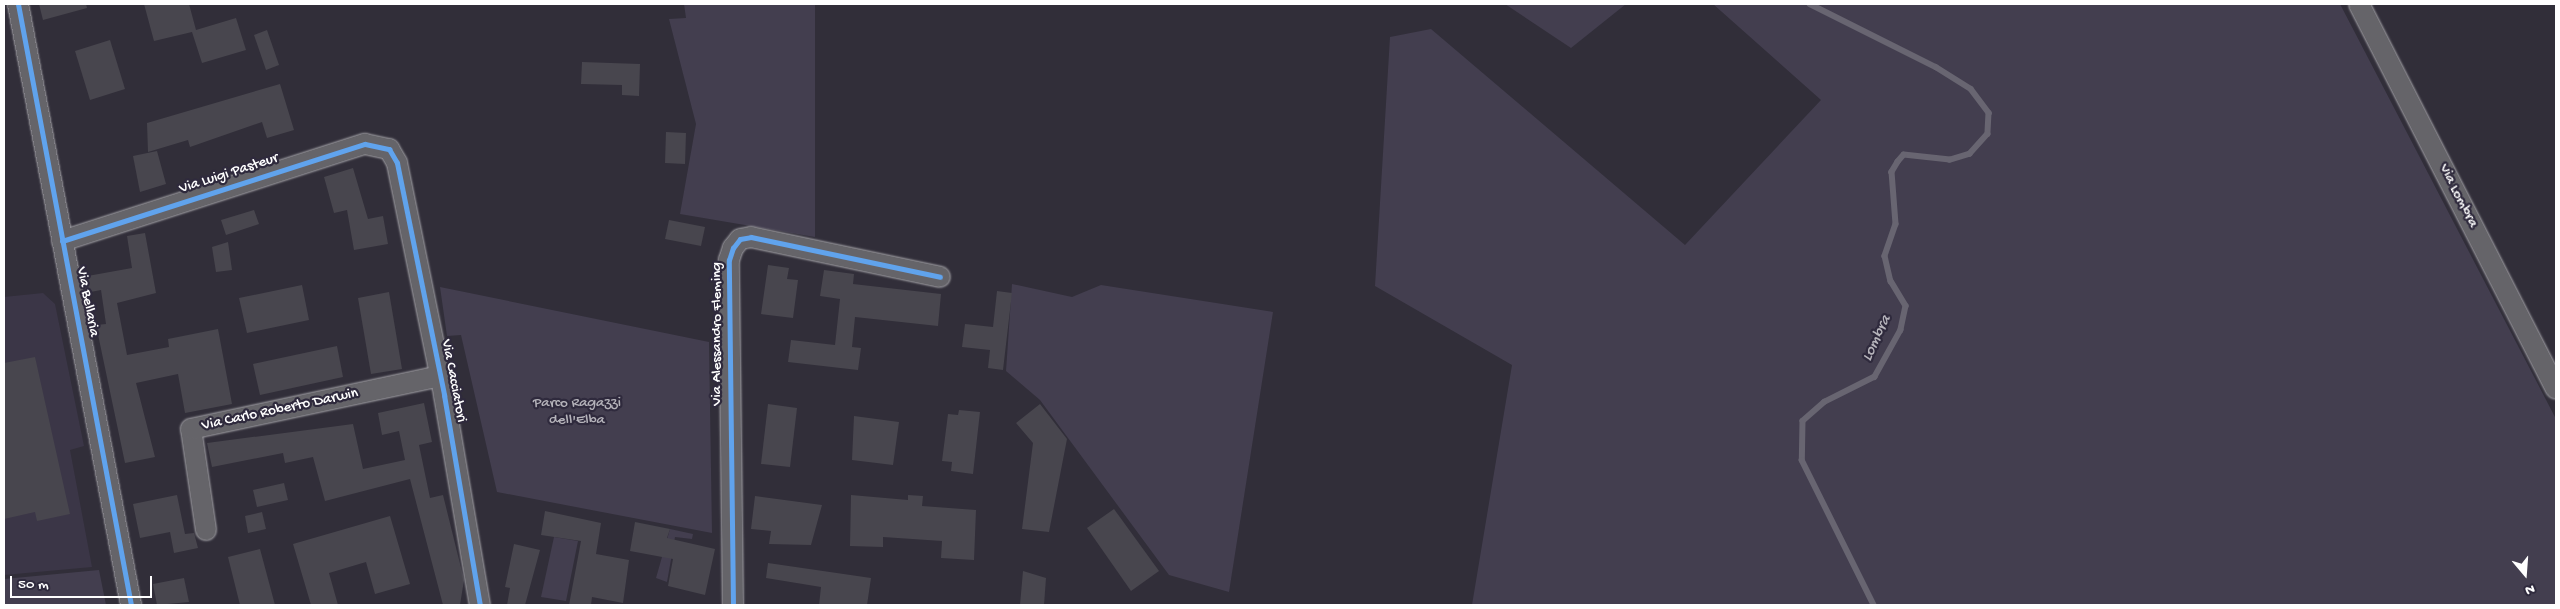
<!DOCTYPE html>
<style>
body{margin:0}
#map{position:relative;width:2560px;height:609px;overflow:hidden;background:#312e39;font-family:"Gochi Hand",sans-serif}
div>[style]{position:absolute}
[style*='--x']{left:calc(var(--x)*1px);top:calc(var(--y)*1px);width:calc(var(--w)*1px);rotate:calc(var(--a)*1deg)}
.built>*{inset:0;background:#3b3647}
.green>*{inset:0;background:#433e4f}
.stream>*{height:5.5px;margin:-2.75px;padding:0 2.75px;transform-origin:2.75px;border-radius:2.75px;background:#686571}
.building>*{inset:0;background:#48464e}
.roads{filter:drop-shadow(0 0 1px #a2a1a6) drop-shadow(0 0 1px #a2a1a6)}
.minor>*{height:20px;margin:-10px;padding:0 10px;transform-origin:10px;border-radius:10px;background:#656469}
.cycleway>*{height:5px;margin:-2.5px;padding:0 2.5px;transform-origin:2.5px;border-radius:2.5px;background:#60a3ed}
span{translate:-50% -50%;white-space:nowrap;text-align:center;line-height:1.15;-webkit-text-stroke:4.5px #2f2a3d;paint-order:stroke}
.street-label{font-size:15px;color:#fff}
.park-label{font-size:15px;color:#b5b3ba}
.water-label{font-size:16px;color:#b6b4bb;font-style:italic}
.frame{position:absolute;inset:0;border:5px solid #fff;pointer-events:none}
.north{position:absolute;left:2500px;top:549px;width:50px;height:50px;-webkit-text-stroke:4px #2f2a3d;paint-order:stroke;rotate:162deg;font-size:14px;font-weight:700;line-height:20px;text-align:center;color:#fff}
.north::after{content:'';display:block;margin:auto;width:18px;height:22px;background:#fff;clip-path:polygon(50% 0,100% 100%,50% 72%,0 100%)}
.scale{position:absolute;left:10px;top:576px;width:142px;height:22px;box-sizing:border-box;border:2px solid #fff;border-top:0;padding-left:6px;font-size:15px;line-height:18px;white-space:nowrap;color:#fff;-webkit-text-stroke:4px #2f2a3d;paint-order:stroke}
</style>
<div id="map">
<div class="built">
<i style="clip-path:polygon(43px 293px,55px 304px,84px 446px,70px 450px,92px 567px,4px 575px,4px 297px)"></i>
</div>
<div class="green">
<i style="clip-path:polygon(684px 4px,815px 4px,815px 237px,680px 214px,696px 124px,669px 19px,686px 18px)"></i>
<i style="clip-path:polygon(1505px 4px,1626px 4px,1571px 48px)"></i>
<i style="clip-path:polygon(1713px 4px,2340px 4px,2556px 419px,2556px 605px,1472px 605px,1512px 365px,1375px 286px,1390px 37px,1431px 29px,1685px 245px,1821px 100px)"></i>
<i style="clip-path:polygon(1012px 284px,1072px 297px,1101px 285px,1273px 312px,1229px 592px,1169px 575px,1040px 400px,1006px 371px)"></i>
<i style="clip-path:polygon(440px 287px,709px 342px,712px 533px,497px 492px,461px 335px,447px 336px)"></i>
<i style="clip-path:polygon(670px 529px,693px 534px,692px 539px,675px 537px,667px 582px,656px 578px)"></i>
<i style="clip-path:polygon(554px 537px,578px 541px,566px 601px,541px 597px)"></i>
<i style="clip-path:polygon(99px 570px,106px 605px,4px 605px,4px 579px)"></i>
</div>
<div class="stream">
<i style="--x:1810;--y:4;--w:141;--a:26.6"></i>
<i style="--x:1936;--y:67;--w:41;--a:32.2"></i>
<i style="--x:1971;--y:89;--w:30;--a:53"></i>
<i style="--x:1989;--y:113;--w:21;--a:93"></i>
<i style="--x:1988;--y:134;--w:27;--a:132"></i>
<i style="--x:1970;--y:154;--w:21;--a:163"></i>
<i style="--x:1950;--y:160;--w:46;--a:-173.8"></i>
<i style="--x:1904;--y:155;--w:9;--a:131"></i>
<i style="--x:1898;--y:162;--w:12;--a:121"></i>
<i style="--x:1892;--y:172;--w:52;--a:85.6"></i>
<i style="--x:1896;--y:224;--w:34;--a:109"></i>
<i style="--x:1885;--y:256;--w:26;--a:77"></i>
<i style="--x:1891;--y:281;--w:29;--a:59"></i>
<i style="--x:1906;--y:306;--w:25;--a:102"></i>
<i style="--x:1901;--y:330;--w:54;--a:119"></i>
<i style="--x:1875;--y:377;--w:56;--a:153.4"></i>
<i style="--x:1825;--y:402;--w:29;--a:139"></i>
<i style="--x:1803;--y:421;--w:39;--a:91"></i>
<i style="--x:1802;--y:460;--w:162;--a:63.6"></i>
</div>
<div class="building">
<i style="clip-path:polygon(39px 4px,86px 4px,87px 8px,43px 20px)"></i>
<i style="clip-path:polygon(144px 4px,189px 4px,196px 30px,236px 18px,246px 50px,202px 63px,192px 32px,154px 41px)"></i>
<i style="clip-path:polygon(267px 30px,279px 65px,266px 70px,254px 35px)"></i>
<i style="clip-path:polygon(110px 40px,125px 89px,90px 100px,75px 51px)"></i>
<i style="clip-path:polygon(582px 62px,640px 64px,639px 96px,622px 95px,622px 85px,581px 84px)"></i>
<i style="clip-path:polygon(280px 84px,294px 130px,267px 138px,262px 122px,190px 147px,188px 140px,148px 152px,147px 123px)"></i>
<i style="clip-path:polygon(666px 132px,686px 133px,685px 164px,665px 163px)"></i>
<i style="clip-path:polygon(157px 151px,166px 184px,140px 192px,133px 156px)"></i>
<i style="clip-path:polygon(353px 168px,368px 219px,383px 216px,388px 244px,354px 250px,347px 210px,334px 213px,324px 177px)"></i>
<i style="clip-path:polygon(254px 210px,259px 224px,226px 235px,221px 220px)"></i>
<i style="clip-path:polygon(669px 220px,705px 227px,701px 246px,665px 239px)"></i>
<i style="clip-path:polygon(145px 233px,156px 293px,117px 303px,127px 355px,169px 347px,168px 339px,218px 329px,232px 404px,185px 413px,178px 374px,136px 383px,155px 457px,125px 463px,96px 325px,106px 324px,101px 290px,85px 293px,82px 277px,132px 268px,127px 236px)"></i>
<i style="clip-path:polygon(228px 242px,232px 270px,216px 272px,212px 247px)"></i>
<i style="clip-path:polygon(768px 265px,789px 268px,787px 279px,798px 280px,793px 318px,761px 314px)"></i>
<i style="clip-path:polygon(824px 270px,854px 274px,853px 284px,941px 294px,938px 326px,855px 317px,852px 347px,861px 348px,858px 370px,788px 362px,791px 340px,835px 345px,840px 299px,820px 296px)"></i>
<i style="clip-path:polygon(302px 285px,309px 320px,247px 333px,239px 298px)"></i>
<i style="clip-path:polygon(997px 291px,1012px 293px,1003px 370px,988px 368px,990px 350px,962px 347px,965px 324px,993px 327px)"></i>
<i style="clip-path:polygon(389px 292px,402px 369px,371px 374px,358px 298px)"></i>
<i style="clip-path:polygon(337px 346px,343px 377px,260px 395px,253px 364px)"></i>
<i style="clip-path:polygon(35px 357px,70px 514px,37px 521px,35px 512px,4px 519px,4px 363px)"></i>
<i style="clip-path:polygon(424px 403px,432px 442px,419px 445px,430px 498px,443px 495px,464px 580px,460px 605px,443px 605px,410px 479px,325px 501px,313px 457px,285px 463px,283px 453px,212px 467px,207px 443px,353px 424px,363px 469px,405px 460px,399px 431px,382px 435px,378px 413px)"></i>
<i style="clip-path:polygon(768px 404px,797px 408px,790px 467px,761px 464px)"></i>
<i style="clip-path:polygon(1040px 404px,1067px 439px,1049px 532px,1022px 529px,1033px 443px,1016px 423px)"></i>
<i style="clip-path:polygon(959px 410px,980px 412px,973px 474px,951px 471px,952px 462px,942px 461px,948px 414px,958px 415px)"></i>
<i style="clip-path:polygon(854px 416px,899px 422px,893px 465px,852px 460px)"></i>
<i style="clip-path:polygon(284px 483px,288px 500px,257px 507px,253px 490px)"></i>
<i style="clip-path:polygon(177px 495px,185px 534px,194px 533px,198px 548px,174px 553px,170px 532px,140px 538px,133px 504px)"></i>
<i style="clip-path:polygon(851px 495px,908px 500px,908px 495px,923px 496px,922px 506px,976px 510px,974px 560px,941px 558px,942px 541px,883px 537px,883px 547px,850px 546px)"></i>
<i style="clip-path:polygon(755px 496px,822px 505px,811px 545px,769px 544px,771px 531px,751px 529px)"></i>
<i style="clip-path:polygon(1114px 509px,1159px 571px,1131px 591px,1087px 528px)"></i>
<i style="clip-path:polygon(545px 511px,601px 523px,596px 554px,629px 560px,623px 603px,592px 597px,591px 605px,569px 605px,581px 541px,541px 535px)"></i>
<i style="clip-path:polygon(262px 512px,266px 529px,248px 533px,245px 516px)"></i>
<i style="clip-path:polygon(390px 516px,410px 584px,375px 594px,366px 562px,329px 573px,338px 605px,311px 605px,293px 544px)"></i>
<i style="clip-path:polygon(635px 522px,670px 529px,667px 538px,715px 549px,705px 595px,668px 586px,673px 559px,630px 551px)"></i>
<i style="clip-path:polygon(514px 544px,540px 550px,525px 605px,507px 605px,510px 588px,505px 587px)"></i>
<i style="clip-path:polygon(260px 549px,275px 605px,240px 605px,228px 557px)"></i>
<i style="clip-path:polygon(768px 563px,871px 578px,867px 605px,819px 605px,821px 587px,766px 578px)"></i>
<i style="clip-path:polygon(1023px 571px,1046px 578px,1044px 605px,1020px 605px)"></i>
<i style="clip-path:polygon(184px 578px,189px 602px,157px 605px,153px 584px)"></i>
</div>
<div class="roads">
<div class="minor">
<i style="--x:18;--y:4;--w:612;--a:79.35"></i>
<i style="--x:2359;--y:4;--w:432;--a:62.9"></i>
<i style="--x:62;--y:241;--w:318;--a:-17.8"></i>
<i style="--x:365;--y:144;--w:25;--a:12"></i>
<i style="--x:389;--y:149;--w:16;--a:60"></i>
<i style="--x:397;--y:163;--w:237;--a:78.5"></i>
<i style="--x:444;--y:395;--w:213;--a:80.3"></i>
<i style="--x:206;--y:530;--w:102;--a:-98.4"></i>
<i style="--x:191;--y:429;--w:255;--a:-12"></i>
<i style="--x:733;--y:605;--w:345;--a:-90.7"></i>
<i style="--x:729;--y:260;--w:13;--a:-72"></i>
<i style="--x:733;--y:248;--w:11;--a:-52"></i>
<i style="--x:740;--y:239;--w:11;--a:-10"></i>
<i style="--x:751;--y:237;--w:193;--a:11.9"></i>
</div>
</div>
<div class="cycleway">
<i style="--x:18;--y:4;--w:612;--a:79.35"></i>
<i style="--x:62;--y:241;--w:318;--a:-17.8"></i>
<i style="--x:365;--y:144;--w:25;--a:12"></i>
<i style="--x:389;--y:149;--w:16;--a:60"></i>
<i style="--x:397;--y:163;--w:237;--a:78.5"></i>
<i style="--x:444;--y:395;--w:213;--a:80.3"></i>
<i style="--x:733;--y:605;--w:345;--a:-90.7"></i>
<i style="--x:729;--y:260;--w:13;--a:-72"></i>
<i style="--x:733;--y:248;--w:11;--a:-52"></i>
<i style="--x:740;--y:239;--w:11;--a:-10"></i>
<i style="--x:751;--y:237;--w:193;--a:11.9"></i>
</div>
<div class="street-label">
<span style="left:229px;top:174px;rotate:-18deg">Via Luigi Pasteur</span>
<span style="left:2458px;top:196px;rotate:63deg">Via Lombra</span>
<span style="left:87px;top:302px;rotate:79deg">Via Bellaria</span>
<span style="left:718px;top:334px;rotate:-90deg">Via Alessandro Fleming</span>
<span style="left:453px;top:381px;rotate:79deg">Via Cacciatori</span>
<span style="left:280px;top:410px;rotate:-12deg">Via Carlo Roberto Darwin</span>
</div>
<div class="park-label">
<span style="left:577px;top:412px">Parco Ragazzi<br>dell'Elba</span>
</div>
<div class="water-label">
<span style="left:1878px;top:339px;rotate:-65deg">Lombra</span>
</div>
<div class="frame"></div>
<div class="north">N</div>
<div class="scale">50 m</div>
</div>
